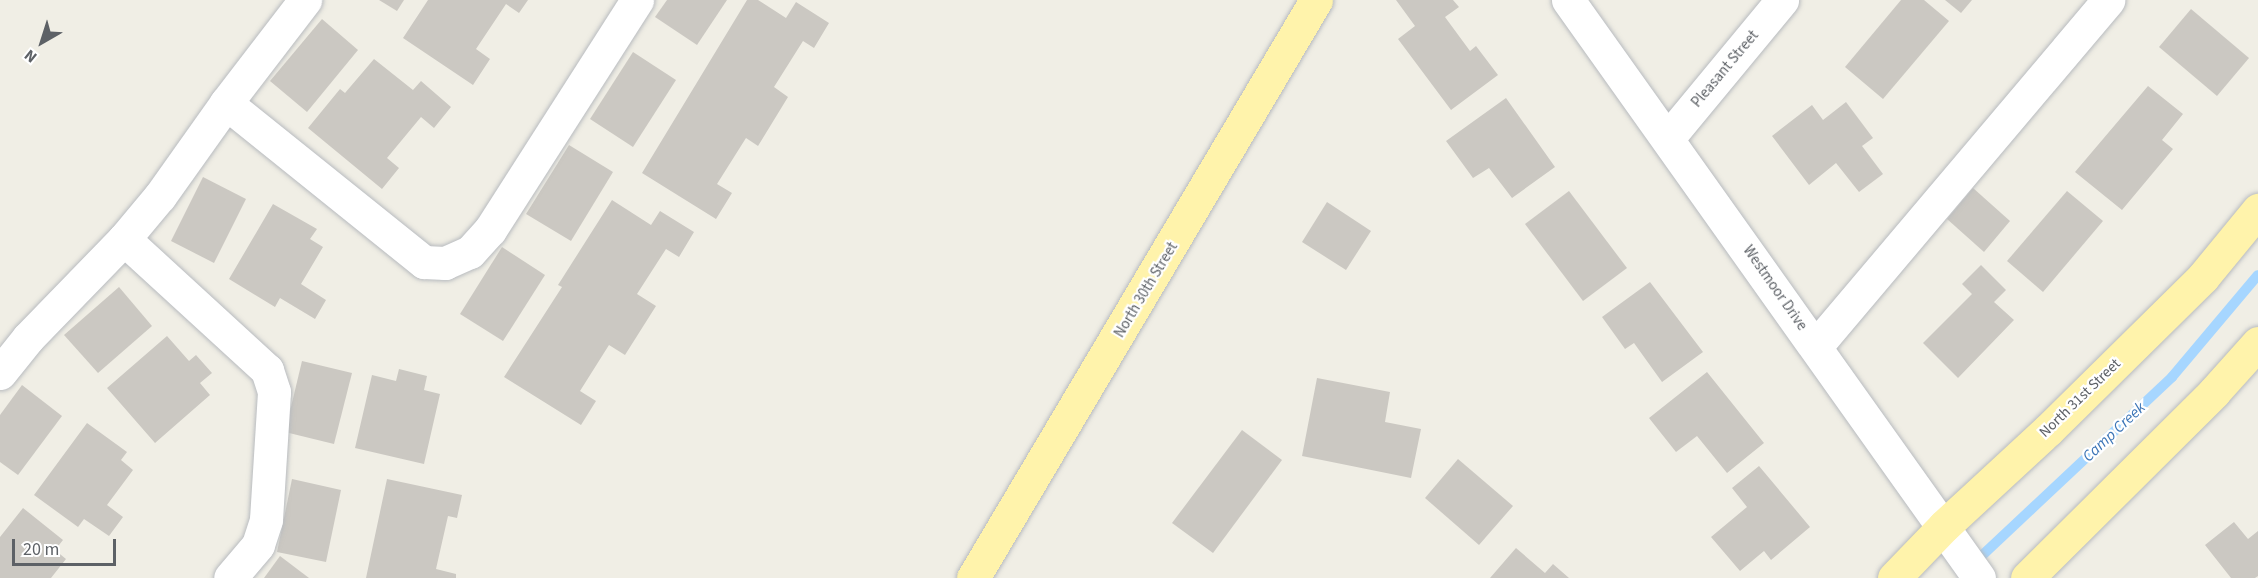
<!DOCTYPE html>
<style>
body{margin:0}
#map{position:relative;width:2258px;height:578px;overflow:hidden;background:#f0eee5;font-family:"Source Sans 3",sans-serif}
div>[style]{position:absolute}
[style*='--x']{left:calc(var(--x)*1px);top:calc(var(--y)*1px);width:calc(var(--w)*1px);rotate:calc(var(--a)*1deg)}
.stream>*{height:10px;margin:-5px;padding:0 5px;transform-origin:5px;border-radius:5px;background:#a6d6ff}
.building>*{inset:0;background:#cbc8c2}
.roads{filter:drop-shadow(0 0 2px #b8bbbf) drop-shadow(0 0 2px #b8bbbf)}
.minor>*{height:33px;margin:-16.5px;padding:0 16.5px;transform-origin:16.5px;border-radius:16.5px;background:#fff}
.major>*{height:33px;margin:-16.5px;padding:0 16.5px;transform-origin:16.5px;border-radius:16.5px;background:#fff3ab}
span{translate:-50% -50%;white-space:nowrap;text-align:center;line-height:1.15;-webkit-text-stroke:4.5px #fff;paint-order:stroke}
.street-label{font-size:15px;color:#5d6166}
.water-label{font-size:16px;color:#3d76b7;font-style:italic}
.north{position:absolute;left:12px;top:12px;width:60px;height:60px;-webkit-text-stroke:4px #fff;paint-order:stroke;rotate:219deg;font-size:16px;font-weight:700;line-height:24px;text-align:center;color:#5d6166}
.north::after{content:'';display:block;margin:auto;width:21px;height:27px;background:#5d6166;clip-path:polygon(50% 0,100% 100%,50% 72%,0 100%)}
.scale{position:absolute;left:12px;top:539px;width:104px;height:27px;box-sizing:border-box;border:3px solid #5d6166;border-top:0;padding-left:8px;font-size:18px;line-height:21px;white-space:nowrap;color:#5d6166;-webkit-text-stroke:4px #fff;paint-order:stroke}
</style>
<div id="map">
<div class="stream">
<i style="--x:1974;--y:563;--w:272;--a:-43.2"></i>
<i style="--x:2172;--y:377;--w:133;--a:-49.9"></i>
</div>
<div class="building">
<i style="clip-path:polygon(379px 0,404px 0,397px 11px)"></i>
<i style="clip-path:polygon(428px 0,528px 0,519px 13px,506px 4px,476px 49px,490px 59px,473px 85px,403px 38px)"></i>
<i style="clip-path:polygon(667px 0,727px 0,697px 45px,655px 17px)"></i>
<i style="clip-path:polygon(747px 0,758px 0,786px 18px,796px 2px,829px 23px,814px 48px,803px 41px,774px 87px,788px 97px,758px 146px,746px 138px,717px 184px,732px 193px,716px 219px,642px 173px)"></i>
<i style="clip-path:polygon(1396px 0,1453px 0,1459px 7px,1445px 17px,1470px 51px,1476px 46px,1498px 75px,1451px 110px,1398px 39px,1415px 26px)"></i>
<i style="clip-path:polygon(1901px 0,1924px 0,1949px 21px,1883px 99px,1845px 67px)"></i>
<i style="clip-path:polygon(1945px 0,1972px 0,1961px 13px)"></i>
<i style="clip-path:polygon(2191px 9px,2249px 58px,2217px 96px,2159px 47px)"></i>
<i style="clip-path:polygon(322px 19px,358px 50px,307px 112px,270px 81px)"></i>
<i style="clip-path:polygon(633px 52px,676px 80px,633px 147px,590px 119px)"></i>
<i style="clip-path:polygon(374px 59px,413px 90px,421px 81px,451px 107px,434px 128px,421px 117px,387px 158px,399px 168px,382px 189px,308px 128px,340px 89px,345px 93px)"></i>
<i style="clip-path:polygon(2148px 86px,2183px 114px,2162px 140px,2173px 149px,2122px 210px,2075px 172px)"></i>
<i style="clip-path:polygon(1506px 98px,1555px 167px,1512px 198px,1489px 168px,1473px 178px,1446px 141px)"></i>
<i style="clip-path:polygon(1846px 102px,1873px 138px,1862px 146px,1883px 174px,1859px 192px,1836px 163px,1809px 185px,1772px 136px,1812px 105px,1823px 120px)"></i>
<i style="clip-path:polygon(569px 145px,613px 172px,571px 241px,526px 214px)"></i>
<i style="clip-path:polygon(203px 177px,246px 199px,214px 263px,171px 241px)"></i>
<i style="clip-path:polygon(1973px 188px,2010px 221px,1984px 252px,1947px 219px)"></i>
<i style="clip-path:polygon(1569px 191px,1627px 268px,1583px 301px,1525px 224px)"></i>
<i style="clip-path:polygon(2067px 191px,2103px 221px,2043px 292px,2007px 261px)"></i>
<i style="clip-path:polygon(612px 200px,651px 225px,660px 211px,694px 232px,679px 257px,666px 249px,637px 294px,656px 306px,625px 355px,609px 345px,580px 391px,596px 401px,581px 425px,504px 377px,562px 287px,558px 285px)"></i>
<i style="clip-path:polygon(1327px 202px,1371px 231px,1346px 270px,1302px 242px)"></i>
<i style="clip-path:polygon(273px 204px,317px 229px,310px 239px,323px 247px,301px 284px,326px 300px,315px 319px,280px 298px,275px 307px,229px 279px)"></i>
<i style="clip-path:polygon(502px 247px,545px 275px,503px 341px,460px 314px)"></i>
<i style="clip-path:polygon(1981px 265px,2006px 290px,1994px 302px,2014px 320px,1958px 378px,1923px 343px,1972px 294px,1962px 284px)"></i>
<i style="clip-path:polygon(1650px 282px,1703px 352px,1662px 382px,1634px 343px,1625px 349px,1602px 317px)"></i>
<i style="clip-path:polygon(119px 287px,152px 326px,98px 373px,64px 335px)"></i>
<i style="clip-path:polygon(167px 336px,189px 361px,196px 355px,212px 373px,200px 383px,210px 395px,155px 443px,107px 388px)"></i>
<i style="clip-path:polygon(302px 361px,352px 373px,334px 444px,285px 432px)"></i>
<i style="clip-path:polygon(399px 369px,427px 376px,424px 390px,440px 394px,424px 464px,355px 448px,372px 375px,396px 381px)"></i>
<i style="clip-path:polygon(1707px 372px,1764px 443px,1727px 473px,1697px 436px,1676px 452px,1649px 418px)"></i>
<i style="clip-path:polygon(1317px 378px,1390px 392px,1385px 422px,1421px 429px,1411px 478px,1302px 456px)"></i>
<i style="clip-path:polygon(22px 385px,62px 416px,18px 475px,0 462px,0 415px)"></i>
<i style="clip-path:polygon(87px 423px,127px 452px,121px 460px,133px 470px,107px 505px,123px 517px,109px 536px,84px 519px,78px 527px,34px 495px)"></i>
<i style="clip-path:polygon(1242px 430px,1282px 460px,1213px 553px,1172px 523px)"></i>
<i style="clip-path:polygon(1458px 459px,1513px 506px,1479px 545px,1425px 498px)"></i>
<i style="clip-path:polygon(1759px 466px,1810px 527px,1771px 560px,1764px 551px,1740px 571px,1711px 537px,1747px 507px,1732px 488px)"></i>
<i style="clip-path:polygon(292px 479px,341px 490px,326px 562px,277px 552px)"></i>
<i style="clip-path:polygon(387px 479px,462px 495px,457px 518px,448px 516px,436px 569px,456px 574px,456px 578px,366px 578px)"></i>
<i style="clip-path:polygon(23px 508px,63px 540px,55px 550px,66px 559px,51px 578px,0 578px,0 537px)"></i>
<i style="clip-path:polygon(2234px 522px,2248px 539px,2258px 531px,2258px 576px,2255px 578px,2231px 578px,2205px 545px)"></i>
<i style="clip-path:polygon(1516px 548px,1545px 573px,1553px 564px,1569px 578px,1490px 578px)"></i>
<i style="clip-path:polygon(280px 556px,309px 578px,264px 578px)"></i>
</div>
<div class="roads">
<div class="minor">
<i style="--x:1568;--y:0;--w:709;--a:54.58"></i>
<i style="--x:226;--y:103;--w:254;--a:38.8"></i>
<i style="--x:424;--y:262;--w:21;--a:3"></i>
<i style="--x:445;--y:263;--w:27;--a:-24"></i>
<i style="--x:470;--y:252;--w:30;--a:-48"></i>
<i style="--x:490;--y:230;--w:273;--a:-57.4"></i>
<i style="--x:1668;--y:138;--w:179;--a:-50.4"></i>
<i style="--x:124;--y:239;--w:194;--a:42.5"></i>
<i style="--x:267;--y:370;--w:23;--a:72"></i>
<i style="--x:274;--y:392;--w:128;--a:93.6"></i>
<i style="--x:266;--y:520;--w:26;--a:108"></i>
<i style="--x:258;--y:545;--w:43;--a:130.3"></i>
<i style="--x:1816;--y:346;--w:453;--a:-49.8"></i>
<i style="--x:0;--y:373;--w:45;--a:-51.3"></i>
<i style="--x:28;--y:338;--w:138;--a:-45.9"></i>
<i style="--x:124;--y:239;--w:56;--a:-50.1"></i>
<i style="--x:160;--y:196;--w:114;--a:-54.6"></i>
<i style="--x:226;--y:103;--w:130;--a:-52.5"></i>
</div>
<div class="major">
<i style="--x:973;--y:578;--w:672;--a:-59.31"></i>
<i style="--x:1894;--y:578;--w:72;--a:-46.1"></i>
<i style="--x:1944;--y:526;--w:142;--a:-42.7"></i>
<i style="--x:2048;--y:430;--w:218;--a:-44.6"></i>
<i style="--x:2203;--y:277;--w:87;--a:-50.6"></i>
<i style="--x:2027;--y:578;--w:264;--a:-44.8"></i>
<i style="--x:2214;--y:392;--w:66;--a:-48.1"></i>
</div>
</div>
<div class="street-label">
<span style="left:1725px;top:69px;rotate:-50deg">Pleasant Street</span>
<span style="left:1775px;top:288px;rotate:55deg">Westmoor Drive</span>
<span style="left:1146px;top:290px;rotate:-59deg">North 30th Street</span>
<span style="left:2080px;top:398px;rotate:-44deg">North 31st Street</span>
</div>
<div class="water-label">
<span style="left:2114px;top:432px;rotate:-43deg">Camp Creek</span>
</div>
<div class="north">N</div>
<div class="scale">20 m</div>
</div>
